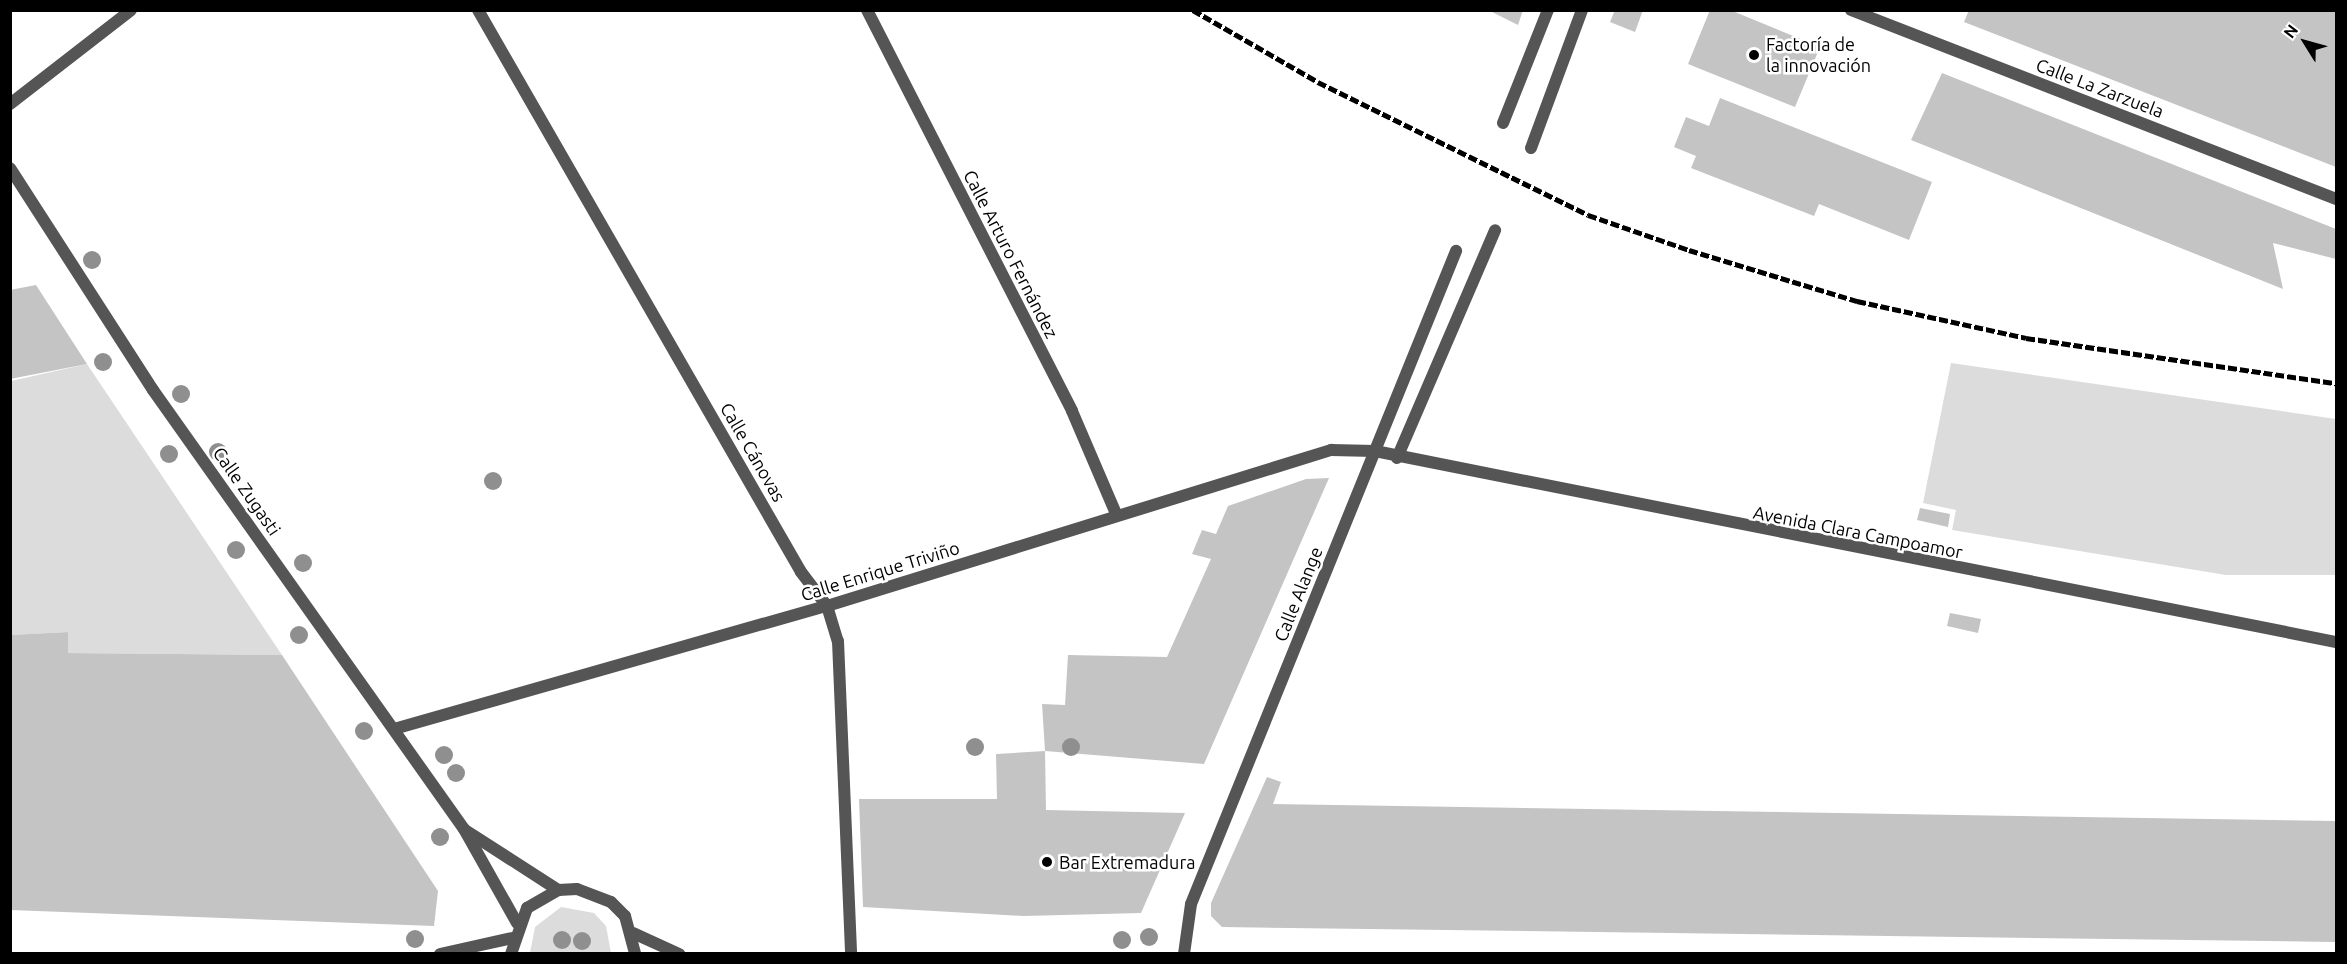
<!DOCTYPE html>
<meta charset="utf-8">
<style>
body{margin:0}
#map{position:relative;width:2347px;height:964px;overflow:hidden;background:#fff;font-family:Ubuntu,sans-serif}
div>[style]{position:absolute}
[style*='--x']{left:calc(var(--x)*1px);top:calc(var(--y)*1px);width:calc(var(--w)*1px);rotate:calc(var(--a)*1deg)}
.green>*{inset:0;background:#dcdcdc}
.building>*{inset:0;background:#c4c4c4}
.street>*{height:12px;margin:-6px;padding:0 6px;transform-origin:6px;border-radius:6px;background:#555}
.rail>*{height:4.5px;margin-top:-2.25px;transform-origin:0;background:repeating-linear-gradient(90deg,#000 0 9px,transparent 0 12px)}
.trees>*{width:18px;height:18px;margin:-9px;border-radius:50%;background:#8f8f8f}
.dots>*{width:16px;height:16px;translate:-50% -50%;box-sizing:border-box;border:3px solid #fff;border-radius:50%}
span{translate:-50% -50%;white-space:nowrap;text-align:center;line-height:1.15;-webkit-text-stroke:5px #fff;paint-order:stroke}
.poi-label{font-size:18px;color:#000}
.left{translate:0 -50%;text-align:left}
.street-label{font-size:18px;color:#000}
.frame{position:absolute;inset:0;border:12px solid #000;pointer-events:none}
.north{position:absolute;left:2275px;top:12px;width:60px;height:60px;-webkit-text-stroke:4px #fff;paint-order:stroke;rotate:307deg;font-size:16px;font-weight:700;line-height:24px;text-align:center;color:#000}
.north::after{content:'';display:block;margin:auto;width:21px;height:27px;background:#000;clip-path:polygon(50% 0,100% 100%,50% 72%,0 100%)}
</style>
<div id="map">
<div class="green">
<i style="clip-path:polygon(1951px 363px,2336px 419px,2336px 575px,2226px 575px,1952px 530px,1956px 510px,1923px 503px)"></i>
<i style="clip-path:polygon(87px 364px,282px 655px,68px 653px,68px 632px,11px 635px,11px 381px)"></i>
<i style="clip-path:polygon(561px 907px,594px 913px,606px 926px,611px 953px,530px 953px,535px 927px)"></i>
</div>
<div class="building">
<i style="clip-path:polygon(1488px 10px,1523px 10px,1518px 25px)"></i>
<i style="clip-path:polygon(1615px 10px,1643px 10px,1635px 32px,1610px 22px)"></i>
<i style="clip-path:polygon(1710px 10px,1730px 10px,1820px 47px,1795px 107px,1688px 64px)"></i>
<i style="clip-path:polygon(1969px 10px,2336px 10px,2336px 167px,1964px 22px)"></i>
<i style="clip-path:polygon(1942px 73px,2336px 229px,2336px 259px,2273px 243px,2283px 289px,1911px 140px)"></i>
<i style="clip-path:polygon(1720px 98px,1932px 182px,1909px 240px,1819px 204px,1814px 216px,1691px 168px,1696px 156px,1674px 147px,1686px 117px,1709px 126px)"></i>
<i style="clip-path:polygon(36px 285px,87px 364px,10px 379px,10px 290px)"></i>
<i style="clip-path:polygon(1329px 478px,1204px 764px,1045px 751px,1042px 704px,1065px 705px,1068px 655px,1167px 657px,1211px 559px,1192px 554px,1202px 530px,1216px 534px,1228px 506px,1306px 479px)"></i>
<i style="clip-path:polygon(1920px 508px,1950px 514px,1948px 527px,1917px 520px)"></i>
<i style="clip-path:polygon(1950px 613px,1981px 619px,1978px 633px,1947px 626px)"></i>
<i style="clip-path:polygon(68px 632px,68px 653px,282px 655px,438px 891px,434px 926px,10px 910px,10px 635px)"></i>
<i style="clip-path:polygon(1045px 751px,1046px 810px,1185px 813px,1141px 913px,1023px 916px,863px 907px,859px 799px,997px 799px,996px 754px)"></i>
<i style="clip-path:polygon(1267px 777px,1281px 782px,1273px 804px,2336px 821px,2336px 942px,1222px 927px,1211px 916px,1211px 903px)"></i>
</div>
<div class="street">
<i style="--x:478;--y:10;--w:648;--a:60.11"></i>
<i style="--x:801;--y:572;--w:43;--a:52.6"></i>
<i style="--x:827;--y:606;--w:37;--a:73"></i>
<i style="--x:838;--y:641;--w:313;--a:87.6"></i>
<i style="--x:867;--y:10;--w:450;--a:62.9"></i>
<i style="--x:1072;--y:411;--w:114;--a:66.8"></i>
<i style="--x:1851;--y:10;--w:521;--a:21.29"></i>
<i style="--x:10;--y:104;--w:153;--a:-37.8"></i>
<i style="--x:1503;--y:123;--w:122;--a:-68.3"></i>
<i style="--x:1531;--y:148;--w:147;--a:-69.7"></i>
<i style="--x:10;--y:168;--w:264;--a:57.2"></i>
<i style="--x:153;--y:390;--w:538;--a:54.69"></i>
<i style="--x:464;--y:829;--w:108;--a:60.6"></i>
<i style="--x:1397;--y:458;--w:248;--a:-66.7"></i>
<i style="--x:394;--y:729;--w:450;--a:-15.9"></i>
<i style="--x:827;--y:606;--w:528;--a:-17.2"></i>
<i style="--x:1331;--y:450;--w:44;--a:1.3"></i>
<i style="--x:1375;--y:451;--w:980;--a:11.24"></i>
<i style="--x:465;--y:830;--w:111;--a:32.8"></i>
<i style="--x:633;--y:933;--w:51;--a:24.5"></i>
<i style="--x:440;--y:954;--w:74;--a:-12.5"></i>
<i style="--x:511;--y:954;--w:49;--a:-70.8"></i>
<i style="--x:527;--y:908;--w:36;--a:-30"></i>
<i style="--x:558;--y:890;--w:19;--a:-3"></i>
<i style="--x:577;--y:889;--w:36;--a:21"></i>
<i style="--x:611;--y:902;--w:20;--a:45"></i>
<i style="--x:625;--y:916;--w:39;--a:75"></i>
<i style="--x:1184;--y:954;--w:50;--a:-82"></i>
<i style="--x:1191;--y:904;--w:705;--a:-67.91"></i>
</div>
<div class="rail">
<i style="--x:1193;--y:10;--w:144;--a:29.9"></i>
<i style="--x:1318;--y:82;--w:301;--a:26.2"></i>
<i style="--x:1588;--y:215;--w:107;--a:19.1"></i>
<i style="--x:1689;--y:250;--w:176;--a:16.9"></i>
<i style="--x:1857;--y:301;--w:173;--a:12.3"></i>
<i style="--x:2026;--y:338;--w:313;--a:8.3"></i>
</div>
<div class="trees">
<i style="left:92px;top:260px"></i>
<i style="left:103px;top:362px"></i>
<i style="left:181px;top:394px"></i>
<i style="left:218px;top:452px"></i>
<i style="left:169px;top:454px"></i>
<i style="left:493px;top:481px"></i>
<i style="left:236px;top:550px"></i>
<i style="left:303px;top:563px"></i>
<i style="left:299px;top:635px"></i>
<i style="left:364px;top:731px"></i>
<i style="left:975px;top:747px"></i>
<i style="left:1071px;top:747px"></i>
<i style="left:444px;top:755px"></i>
<i style="left:456px;top:773px"></i>
<i style="left:440px;top:837px"></i>
<i style="left:1149px;top:937px"></i>
<i style="left:415px;top:939px"></i>
<i style="left:562px;top:940px"></i>
<i style="left:1122px;top:940px"></i>
<i style="left:582px;top:941px"></i>
</div>
<div class="dots">
<i style="left:1754px;top:55px;background:#000"></i>
<i style="left:1047px;top:862px;background:#000"></i>
</div>
<div class="poi-label">
<span class="left" style="left:1766px;top:55px">Factoría de<br>la innovación</span>
<span class="left" style="left:1059px;top:862px">Bar Extremadura</span>
</div>
<div class="street-label">
<span style="left:2100px;top:88px;rotate:21deg">Calle La Zarzuela</span>
<span style="left:1011px;top:254px;rotate:63deg">Calle Arturo Fernández</span>
<span style="left:753px;top:452px;rotate:60deg">Calle Cánovas</span>
<span style="left:247px;top:491px;rotate:55deg">Calle Zugasti</span>
<span style="left:1858px;top:532px;rotate:11deg">Avenida Clara Campoamor</span>
<span style="left:880px;top:571px;rotate:-17deg">Calle Enrique Triviño</span>
<span style="left:1298px;top:594px;rotate:-68deg">Calle Alange</span>
</div>
<div class="frame"></div>
<div class="north">N</div>
</div>
